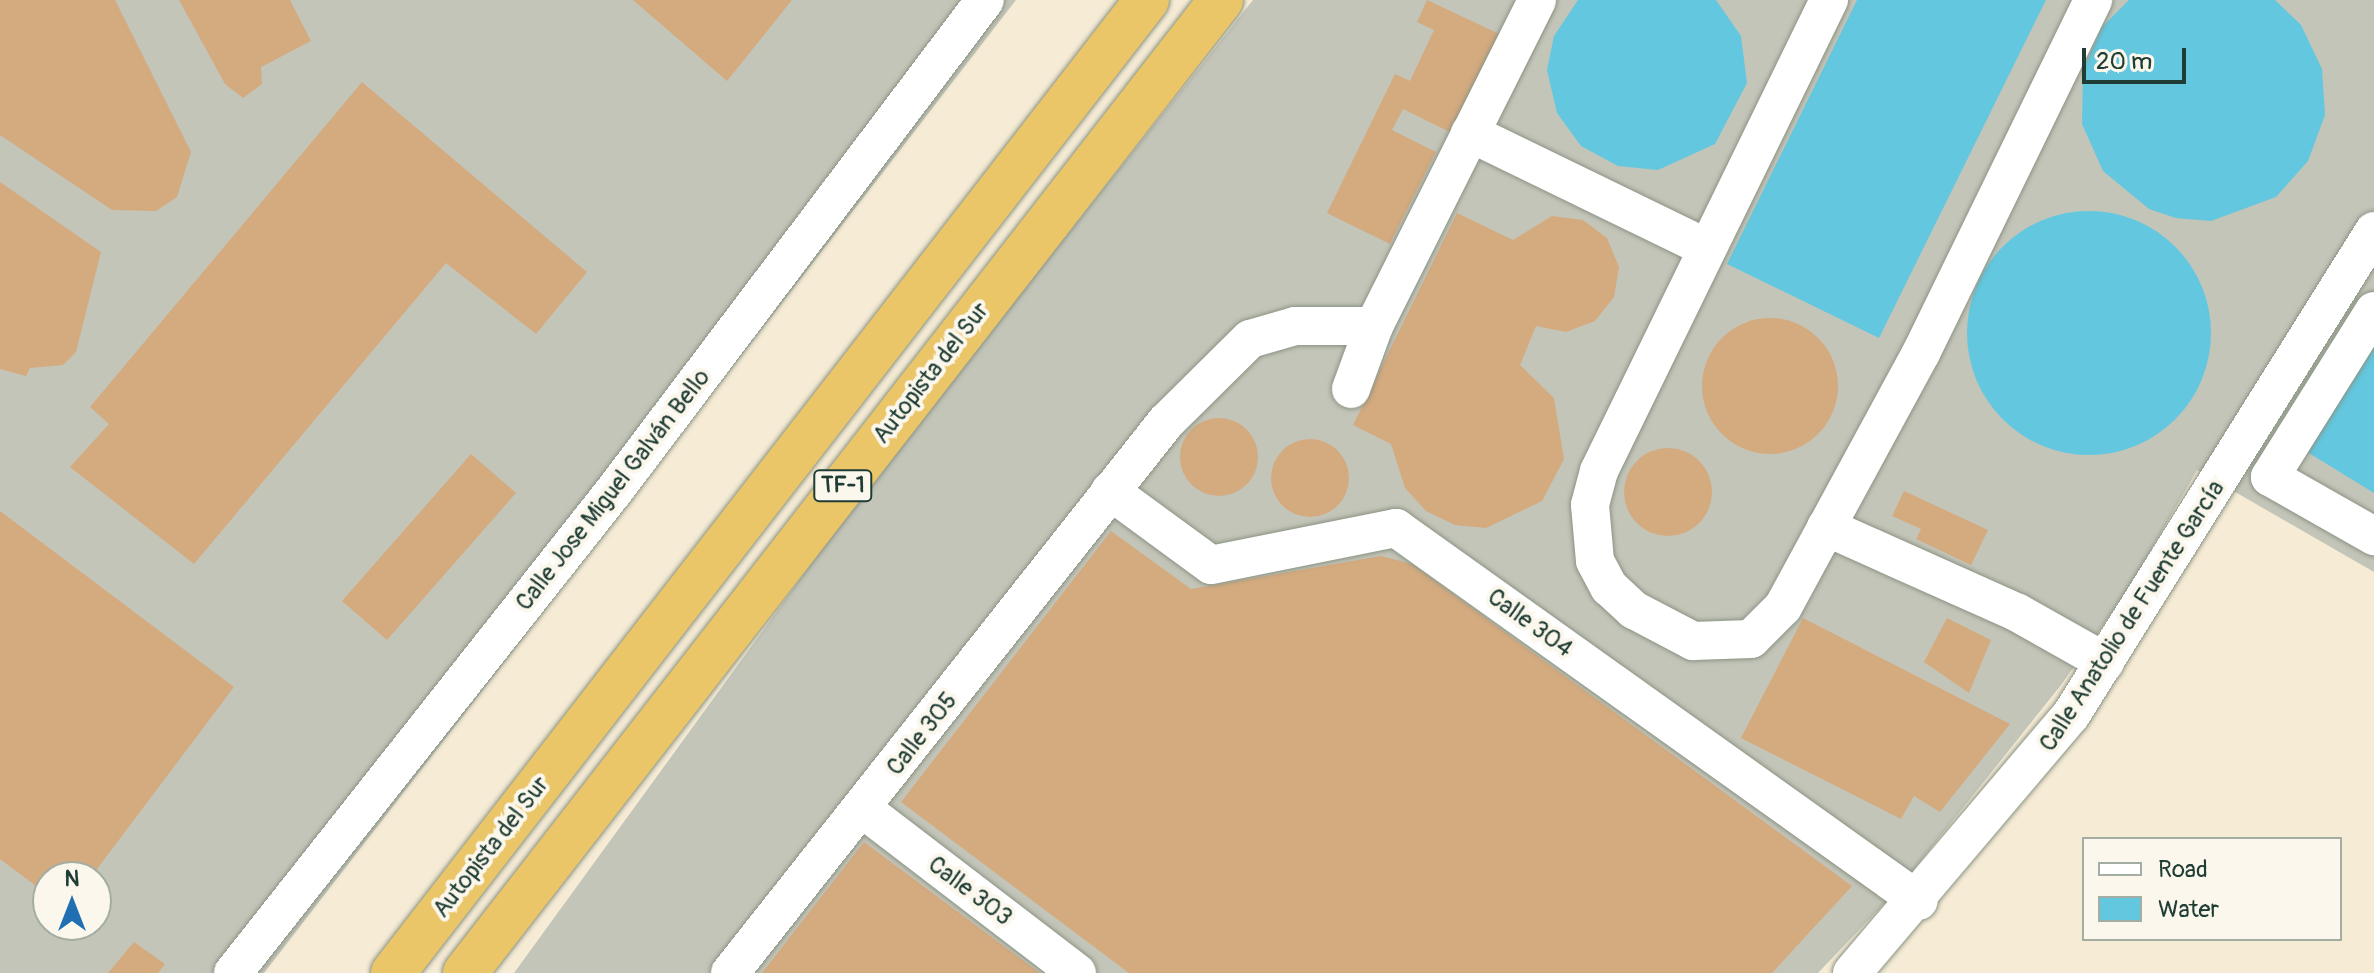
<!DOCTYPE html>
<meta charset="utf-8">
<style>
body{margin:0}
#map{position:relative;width:2374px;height:973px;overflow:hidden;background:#f6ebd5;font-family:Pangolin,sans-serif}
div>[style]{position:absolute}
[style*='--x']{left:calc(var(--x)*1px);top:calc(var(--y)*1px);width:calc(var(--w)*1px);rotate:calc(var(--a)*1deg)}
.industrial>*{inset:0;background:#c4c5b9}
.water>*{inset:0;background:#62c7df}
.round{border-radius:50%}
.building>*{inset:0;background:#d4aa7f}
.roads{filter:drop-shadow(0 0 2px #8a9484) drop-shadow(0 0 2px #8a9484)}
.minor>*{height:38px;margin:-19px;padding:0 19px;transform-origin:19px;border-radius:19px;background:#fff}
.highway>*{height:44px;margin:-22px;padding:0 22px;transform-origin:22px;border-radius:22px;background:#eac669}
span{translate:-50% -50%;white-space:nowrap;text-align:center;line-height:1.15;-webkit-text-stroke:8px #fbf7ec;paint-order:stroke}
.shield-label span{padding:2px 6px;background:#fbf7ec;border:2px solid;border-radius:6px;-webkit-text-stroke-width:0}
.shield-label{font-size:22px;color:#1f3d34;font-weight:700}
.street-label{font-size:24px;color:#1f3d34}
.legend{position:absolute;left:2082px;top:837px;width:260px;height:104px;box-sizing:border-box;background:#fbf7ec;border:2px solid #a3ada2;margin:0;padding:10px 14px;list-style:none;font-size:24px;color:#1f3d34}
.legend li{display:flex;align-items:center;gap:16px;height:40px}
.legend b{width:40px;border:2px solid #a3ada2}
.north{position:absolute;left:32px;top:861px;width:80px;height:80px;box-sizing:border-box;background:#fbf7ec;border:2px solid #a3ada2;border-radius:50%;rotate:0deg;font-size:22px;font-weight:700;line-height:32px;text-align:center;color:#1f3d34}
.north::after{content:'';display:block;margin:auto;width:28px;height:36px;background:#1f6fb2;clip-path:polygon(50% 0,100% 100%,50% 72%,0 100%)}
.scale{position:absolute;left:2082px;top:48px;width:104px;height:36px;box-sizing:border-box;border:4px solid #1f3d34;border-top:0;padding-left:10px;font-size:24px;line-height:28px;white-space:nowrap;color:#1f3d34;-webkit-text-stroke:6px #fbf7ec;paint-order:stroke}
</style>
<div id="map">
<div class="industrial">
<i style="clip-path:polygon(evenodd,0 0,1016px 0,264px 973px,0 973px,0 0,48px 877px,96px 877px,96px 925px,48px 925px,48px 877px)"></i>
<i style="clip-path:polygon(1253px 0,2374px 0,2374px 572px,2197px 470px,2128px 590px,2061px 685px,1899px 888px,1818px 973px,514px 973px,865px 490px)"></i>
</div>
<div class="water">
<i style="clip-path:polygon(1578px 0,1716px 0,1741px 36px,1747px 83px,1715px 144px,1658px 170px,1618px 166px,1581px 146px,1557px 113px,1547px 70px,1554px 36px)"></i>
<i style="clip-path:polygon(1857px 0,2046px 0,1879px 338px,1727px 264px)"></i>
<i style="clip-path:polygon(2129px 0,2275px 0,2301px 25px,2322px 69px,2325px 115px,2308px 161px,2276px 197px,2211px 221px,2176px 218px,2149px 209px,2103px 171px,2082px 124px,2083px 70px,2102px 27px)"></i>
<i class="round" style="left:1967px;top:211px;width:244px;height:244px"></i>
<i style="clip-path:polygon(2374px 341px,2374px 493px,2304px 450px)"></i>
</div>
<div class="building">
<i style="clip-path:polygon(0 0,115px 0,191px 152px,177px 197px,156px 211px,112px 210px,0 135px)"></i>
<i style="clip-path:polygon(179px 0,290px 0,311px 41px,261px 67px,262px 84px,243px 98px,225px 84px)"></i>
<i style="clip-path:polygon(633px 0,792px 0,727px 81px)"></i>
<i style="clip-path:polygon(1427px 0,1512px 40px,1462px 138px,1403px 109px,1392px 130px,1436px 152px,1390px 244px,1327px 213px,1395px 74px,1410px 81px,1434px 30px,1417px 22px)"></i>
<i style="clip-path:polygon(362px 82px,587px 272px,536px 334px,446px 263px,194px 564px,70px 467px,109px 424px,90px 407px)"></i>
<i style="clip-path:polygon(0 182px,101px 252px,76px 352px,63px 365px,30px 368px,26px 376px,0 369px)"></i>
<i style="clip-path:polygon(1457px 213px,1513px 240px,1552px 216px,1583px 220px,1607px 238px,1619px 267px,1614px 297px,1595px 321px,1566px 332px,1536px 326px,1520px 365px,1554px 398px,1564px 459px,1542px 501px,1486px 528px,1455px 525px,1426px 511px,1405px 488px,1391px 444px,1353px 425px)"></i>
<i class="round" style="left:1702px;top:318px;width:136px;height:136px"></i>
<i class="round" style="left:1180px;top:418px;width:78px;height:78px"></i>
<i class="round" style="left:1271px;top:439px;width:78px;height:78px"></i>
<i class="round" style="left:1624px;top:448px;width:88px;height:88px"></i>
<i style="clip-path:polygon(471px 454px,516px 493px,387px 640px,342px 601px)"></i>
<i style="clip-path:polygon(1904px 491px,1988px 530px,1971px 565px,1916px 539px,1921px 529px,1892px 516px)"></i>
<i style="clip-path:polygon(0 511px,234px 687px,91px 877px,48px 877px,48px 895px,0 859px)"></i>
<i style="clip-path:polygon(1111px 531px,1191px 589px,1381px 556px,1412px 564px,1852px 886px,1772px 973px,1129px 973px,901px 802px)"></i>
<i style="clip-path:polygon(1803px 618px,2010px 724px,1940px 812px,1914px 796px,1901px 819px,1741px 738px)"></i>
<i style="clip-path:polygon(1947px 618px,1991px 640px,1969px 693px,1924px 662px)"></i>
<i style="clip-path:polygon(864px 842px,1040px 973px,762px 973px)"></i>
<i style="clip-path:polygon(134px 942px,165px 964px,158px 973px,108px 973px)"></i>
</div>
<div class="roads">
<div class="minor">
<i style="--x:1829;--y:0;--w:524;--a:116.03"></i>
<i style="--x:1599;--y:471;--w:35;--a:105"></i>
<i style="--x:1590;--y:505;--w:56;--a:84.9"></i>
<i style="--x:1595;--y:561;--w:30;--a:62"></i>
<i style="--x:1609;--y:587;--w:34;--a:43"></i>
<i style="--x:1634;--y:610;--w:67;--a:27.7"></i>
<i style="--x:1693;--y:641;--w:58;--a:-2"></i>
<i style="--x:1751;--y:639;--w:45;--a:-45"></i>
<i style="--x:1783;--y:607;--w:289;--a:-61.5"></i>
<i style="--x:1921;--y:353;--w:393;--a:-64"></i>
<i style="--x:1470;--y:133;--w:261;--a:25.9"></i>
<i style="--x:2374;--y:311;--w:196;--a:122.1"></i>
<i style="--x:2270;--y:477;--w:120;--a:29.6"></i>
<i style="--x:1351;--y:389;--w:67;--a:-69.9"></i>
<i style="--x:1374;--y:326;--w:364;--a:-63.4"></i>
<i style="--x:1110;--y:491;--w:125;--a:36.2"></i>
<i style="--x:1211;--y:565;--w:189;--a:-11.3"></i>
<i style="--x:1396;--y:528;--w:642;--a:35.5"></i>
<i style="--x:1826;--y:527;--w:210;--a:24.1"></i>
<i style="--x:2018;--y:613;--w:100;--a:29.4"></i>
<i style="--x:864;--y:810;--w:268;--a:37.4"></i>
<i style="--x:233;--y:973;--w:614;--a:-51.68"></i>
<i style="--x:614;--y:491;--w:615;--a:-52.93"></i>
<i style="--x:730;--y:973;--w:703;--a:-51.65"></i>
<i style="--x:1166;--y:422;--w:118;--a:-44.7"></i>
<i style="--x:1250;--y:339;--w:47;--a:-16.1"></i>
<i style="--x:1295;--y:326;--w:79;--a:0"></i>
<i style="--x:1852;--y:973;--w:338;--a:-49.7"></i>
<i style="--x:2071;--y:715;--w:571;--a:-57.95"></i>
</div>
<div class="highway">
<i style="--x:393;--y:973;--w:1231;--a:-52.23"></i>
<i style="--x:465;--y:973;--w:1232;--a:-52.15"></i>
</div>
</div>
<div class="shield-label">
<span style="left:843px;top:486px">TF-1</span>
</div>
<div class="street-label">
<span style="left:931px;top:373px;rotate:-52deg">Autopista del Sur</span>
<span style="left:613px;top:490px;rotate:-52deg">Calle Jose Miguel Galván Bello</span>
<span style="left:2132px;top:616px;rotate:-57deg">Calle Anatolio de Fuente García</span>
<span style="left:1530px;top:623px;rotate:36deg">Calle 304</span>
<span style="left:922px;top:734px;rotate:-52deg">Calle 305</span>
<span style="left:491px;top:847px;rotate:-52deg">Autopista del Sur</span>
<span style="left:970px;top:891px;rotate:37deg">Calle 303</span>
</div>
<ul class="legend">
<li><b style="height:10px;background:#fff"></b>Road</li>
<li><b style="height:22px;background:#62c7df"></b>Water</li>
</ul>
<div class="north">N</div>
<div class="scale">20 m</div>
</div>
